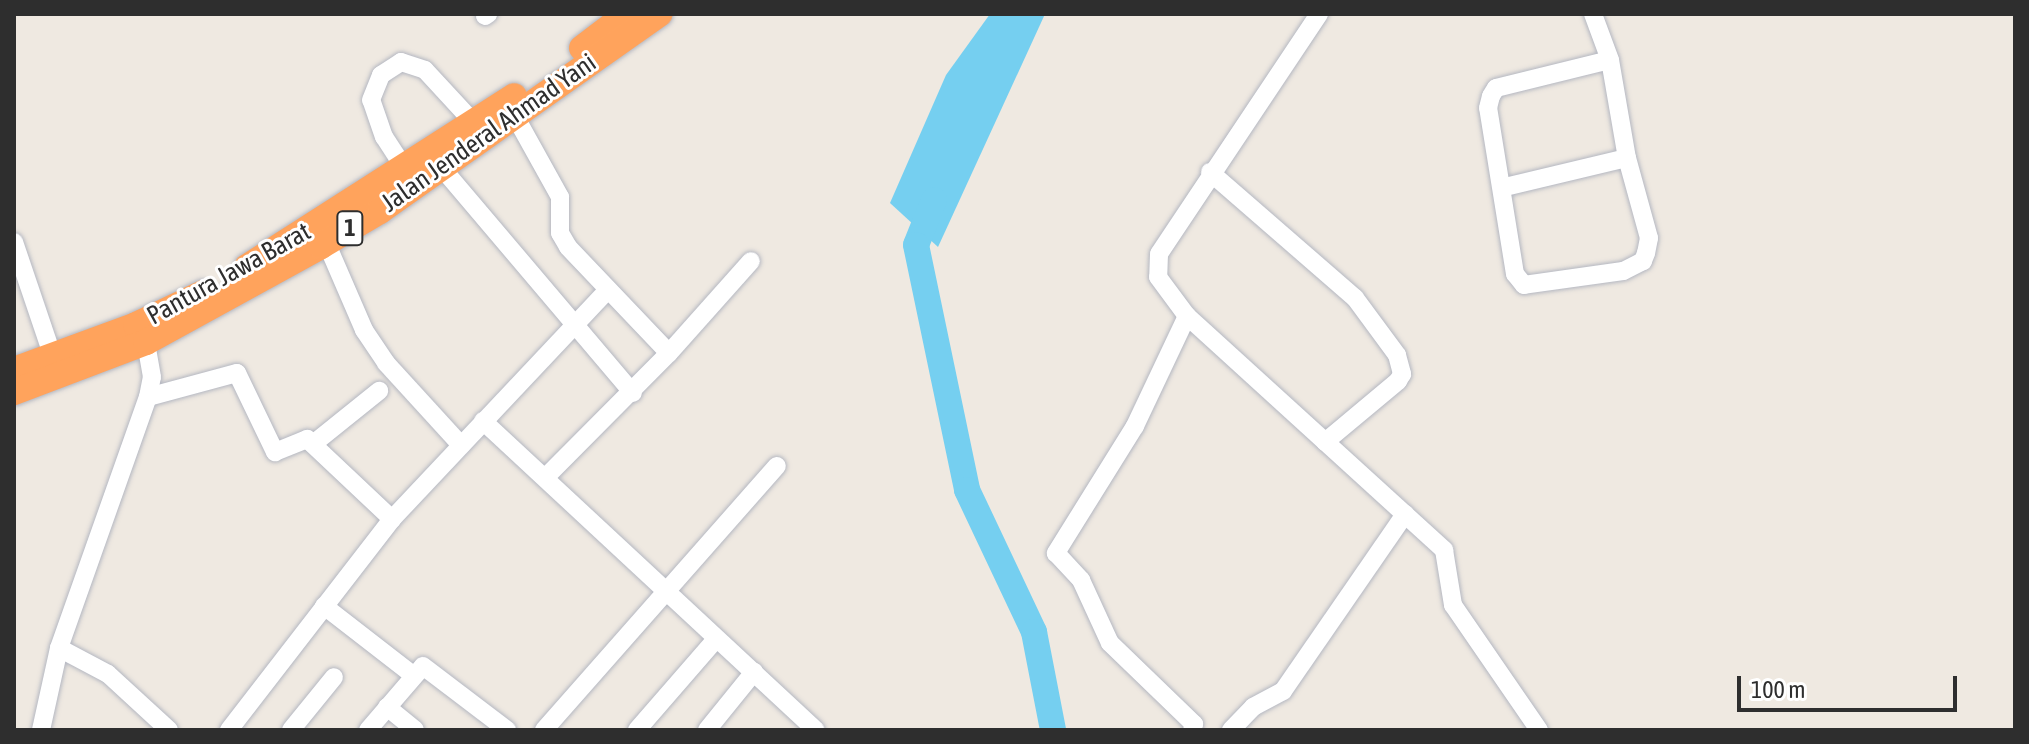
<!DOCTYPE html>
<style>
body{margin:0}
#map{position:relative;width:2029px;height:744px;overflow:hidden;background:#efe9e1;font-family:"Asap Condensed",sans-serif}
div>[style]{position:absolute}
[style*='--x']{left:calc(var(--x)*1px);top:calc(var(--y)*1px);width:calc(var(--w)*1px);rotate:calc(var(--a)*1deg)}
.water>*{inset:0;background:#75cff0}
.river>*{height:26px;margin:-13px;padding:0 13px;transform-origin:13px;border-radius:13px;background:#75cff0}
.roads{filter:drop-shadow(0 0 2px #b4b7c1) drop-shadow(0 0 2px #b4b7c1)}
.minor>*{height:18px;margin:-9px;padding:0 9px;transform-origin:9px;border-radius:9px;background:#fff}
.highway>*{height:26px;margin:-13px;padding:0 13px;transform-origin:13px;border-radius:13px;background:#ffa35c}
span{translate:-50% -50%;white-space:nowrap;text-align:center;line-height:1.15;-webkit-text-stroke:6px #fff;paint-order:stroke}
.shield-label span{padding:2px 6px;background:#fff;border:2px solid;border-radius:6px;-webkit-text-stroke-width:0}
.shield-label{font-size:24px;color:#2e2e2e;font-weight:700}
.street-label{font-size:26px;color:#2e2e2e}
.frame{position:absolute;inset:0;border:16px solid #2e2e2e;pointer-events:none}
.scale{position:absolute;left:1737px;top:676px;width:220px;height:36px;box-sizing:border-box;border:4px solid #2e2e2e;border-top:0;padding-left:10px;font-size:24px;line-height:28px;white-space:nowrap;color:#2e2e2e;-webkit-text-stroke:6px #fff;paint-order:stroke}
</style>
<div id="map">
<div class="water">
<i style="clip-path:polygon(990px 14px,1045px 14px,938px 247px,890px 203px,946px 75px)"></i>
</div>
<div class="river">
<i style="--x:934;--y:200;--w:48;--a:111.8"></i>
<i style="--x:916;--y:245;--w:250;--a:78.2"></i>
<i style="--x:967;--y:490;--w:157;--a:64.7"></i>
<i style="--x:1034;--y:632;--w:100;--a:79"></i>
</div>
<div class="roads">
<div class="minor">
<i style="--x:1319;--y:14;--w:288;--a:123.7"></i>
<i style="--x:1159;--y:254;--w:23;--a:92"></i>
<i style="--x:1158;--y:277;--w:49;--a:53.4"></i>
<i style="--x:1187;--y:316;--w:348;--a:42.3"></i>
<i style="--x:1444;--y:550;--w:56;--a:80.7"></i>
<i style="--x:1453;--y:605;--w:152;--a:55.5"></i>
<i style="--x:1593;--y:14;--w:49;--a:69.7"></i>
<i style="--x:1610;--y:60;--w:99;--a:80.2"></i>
<i style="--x:1627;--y:158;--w:83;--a:74.6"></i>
<i style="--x:1649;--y:238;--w:15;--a:101"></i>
<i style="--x:1646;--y:253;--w:9;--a:111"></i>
<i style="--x:1643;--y:261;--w:22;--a:153"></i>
<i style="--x:1623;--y:271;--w:100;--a:172"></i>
<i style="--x:1524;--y:285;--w:14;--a:-129"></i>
<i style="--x:1515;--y:274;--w:168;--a:-99.2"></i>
<i style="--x:1488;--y:108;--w:12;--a:-76"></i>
<i style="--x:1491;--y:96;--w:9;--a:-58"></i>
<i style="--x:1496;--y:88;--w:117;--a:-13.8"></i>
<i style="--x:485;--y:16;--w:4;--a:-34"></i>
<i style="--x:515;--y:116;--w:93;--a:60.9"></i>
<i style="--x:560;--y:197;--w:36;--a:90"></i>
<i style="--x:560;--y:233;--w:16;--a:60"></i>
<i style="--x:568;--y:247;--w:146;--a:46.4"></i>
<i style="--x:669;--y:353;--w:175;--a:134.8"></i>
<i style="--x:442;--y:168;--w:295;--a:49.7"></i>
<i style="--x:405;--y:169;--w:38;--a:-123"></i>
<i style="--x:384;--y:137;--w:39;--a:-109"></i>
<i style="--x:371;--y:100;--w:27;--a:-68"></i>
<i style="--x:381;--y:75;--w:24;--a:-33"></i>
<i style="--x:401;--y:62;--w:25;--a:18"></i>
<i style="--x:425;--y:70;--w:71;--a:47.3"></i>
<i style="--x:1210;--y:172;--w:192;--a:41"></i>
<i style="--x:1355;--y:298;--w:71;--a:53.6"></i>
<i style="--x:1397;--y:355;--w:20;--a:75"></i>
<i style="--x:1402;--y:374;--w:8;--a:120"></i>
<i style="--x:1398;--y:381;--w:95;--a:140.1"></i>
<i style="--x:1505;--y:187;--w:125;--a:-13.4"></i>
<i style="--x:14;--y:242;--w:121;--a:71.3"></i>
<i style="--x:326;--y:242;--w:96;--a:66.6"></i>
<i style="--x:364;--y:330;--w:40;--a:56"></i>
<i style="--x:386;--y:363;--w:111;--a:47.6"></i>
<i style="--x:1187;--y:316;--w:122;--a:115.3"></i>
<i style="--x:1135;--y:426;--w:150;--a:121.9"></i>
<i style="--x:1056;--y:553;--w:37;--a:47"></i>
<i style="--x:1081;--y:580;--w:69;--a:65.3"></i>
<i style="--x:1110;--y:643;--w:117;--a:44"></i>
<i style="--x:1194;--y:724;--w:6;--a:108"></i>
<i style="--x:669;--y:353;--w:123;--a:-48.3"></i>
<i style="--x:148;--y:397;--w:92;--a:-15.1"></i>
<i style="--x:237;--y:373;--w:88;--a:64.3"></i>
<i style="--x:275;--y:452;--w:35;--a:-22"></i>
<i style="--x:307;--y:439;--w:117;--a:43.3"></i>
<i style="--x:483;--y:421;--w:454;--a:42.9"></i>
<i style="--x:313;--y:444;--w:85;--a:-38.8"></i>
<i style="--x:324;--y:606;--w:113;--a:37.8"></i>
<i style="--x:59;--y:648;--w:55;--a:28"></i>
<i style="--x:108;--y:674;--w:83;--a:42.6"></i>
<i style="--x:387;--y:707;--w:36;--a:39"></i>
<i style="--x:41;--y:730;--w:84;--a:-77.6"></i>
<i style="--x:59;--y:648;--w:266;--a:-70.5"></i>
<i style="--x:148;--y:397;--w:20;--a:-79"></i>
<i style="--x:152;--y:377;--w:36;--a:-100"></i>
<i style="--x:229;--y:730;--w:267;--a:-52.3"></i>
<i style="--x:392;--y:519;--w:315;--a:-46.7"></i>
<i style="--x:291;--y:730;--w:68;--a:-50.9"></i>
<i style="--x:368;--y:730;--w:84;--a:-49.3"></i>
<i style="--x:423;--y:666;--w:106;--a:37.3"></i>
<i style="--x:544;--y:730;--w:352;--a:-48.6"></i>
<i style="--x:637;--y:730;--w:121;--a:-49"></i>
<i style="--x:707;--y:730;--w:75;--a:-51"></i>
<i style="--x:1231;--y:730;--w:32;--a:-46"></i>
<i style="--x:1253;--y:707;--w:34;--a:-28"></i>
<i style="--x:1283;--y:691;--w:215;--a:-55.4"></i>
</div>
<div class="highway">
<i style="--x:582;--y:48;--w:56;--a:-37.1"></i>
<i style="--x:247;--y:267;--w:317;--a:-32.6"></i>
<i style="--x:14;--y:370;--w:130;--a:-20.2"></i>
<i style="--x:136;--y:325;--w:74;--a:-25.5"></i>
<i style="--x:14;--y:392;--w:141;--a:-20.7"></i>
<i style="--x:146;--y:342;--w:200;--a:-28.7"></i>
<i style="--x:321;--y:246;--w:69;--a:-30.7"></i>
<i style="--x:380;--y:211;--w:342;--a:-35.2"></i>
</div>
</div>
<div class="shield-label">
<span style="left:350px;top:228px">1</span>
</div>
<div class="street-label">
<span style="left:489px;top:133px;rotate:-35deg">Jalan Jenderal Ahmad Yani</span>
<span style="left:229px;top:274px;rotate:-29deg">Pantura Jawa Barat</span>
</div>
<div class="frame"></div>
<div class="scale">100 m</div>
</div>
